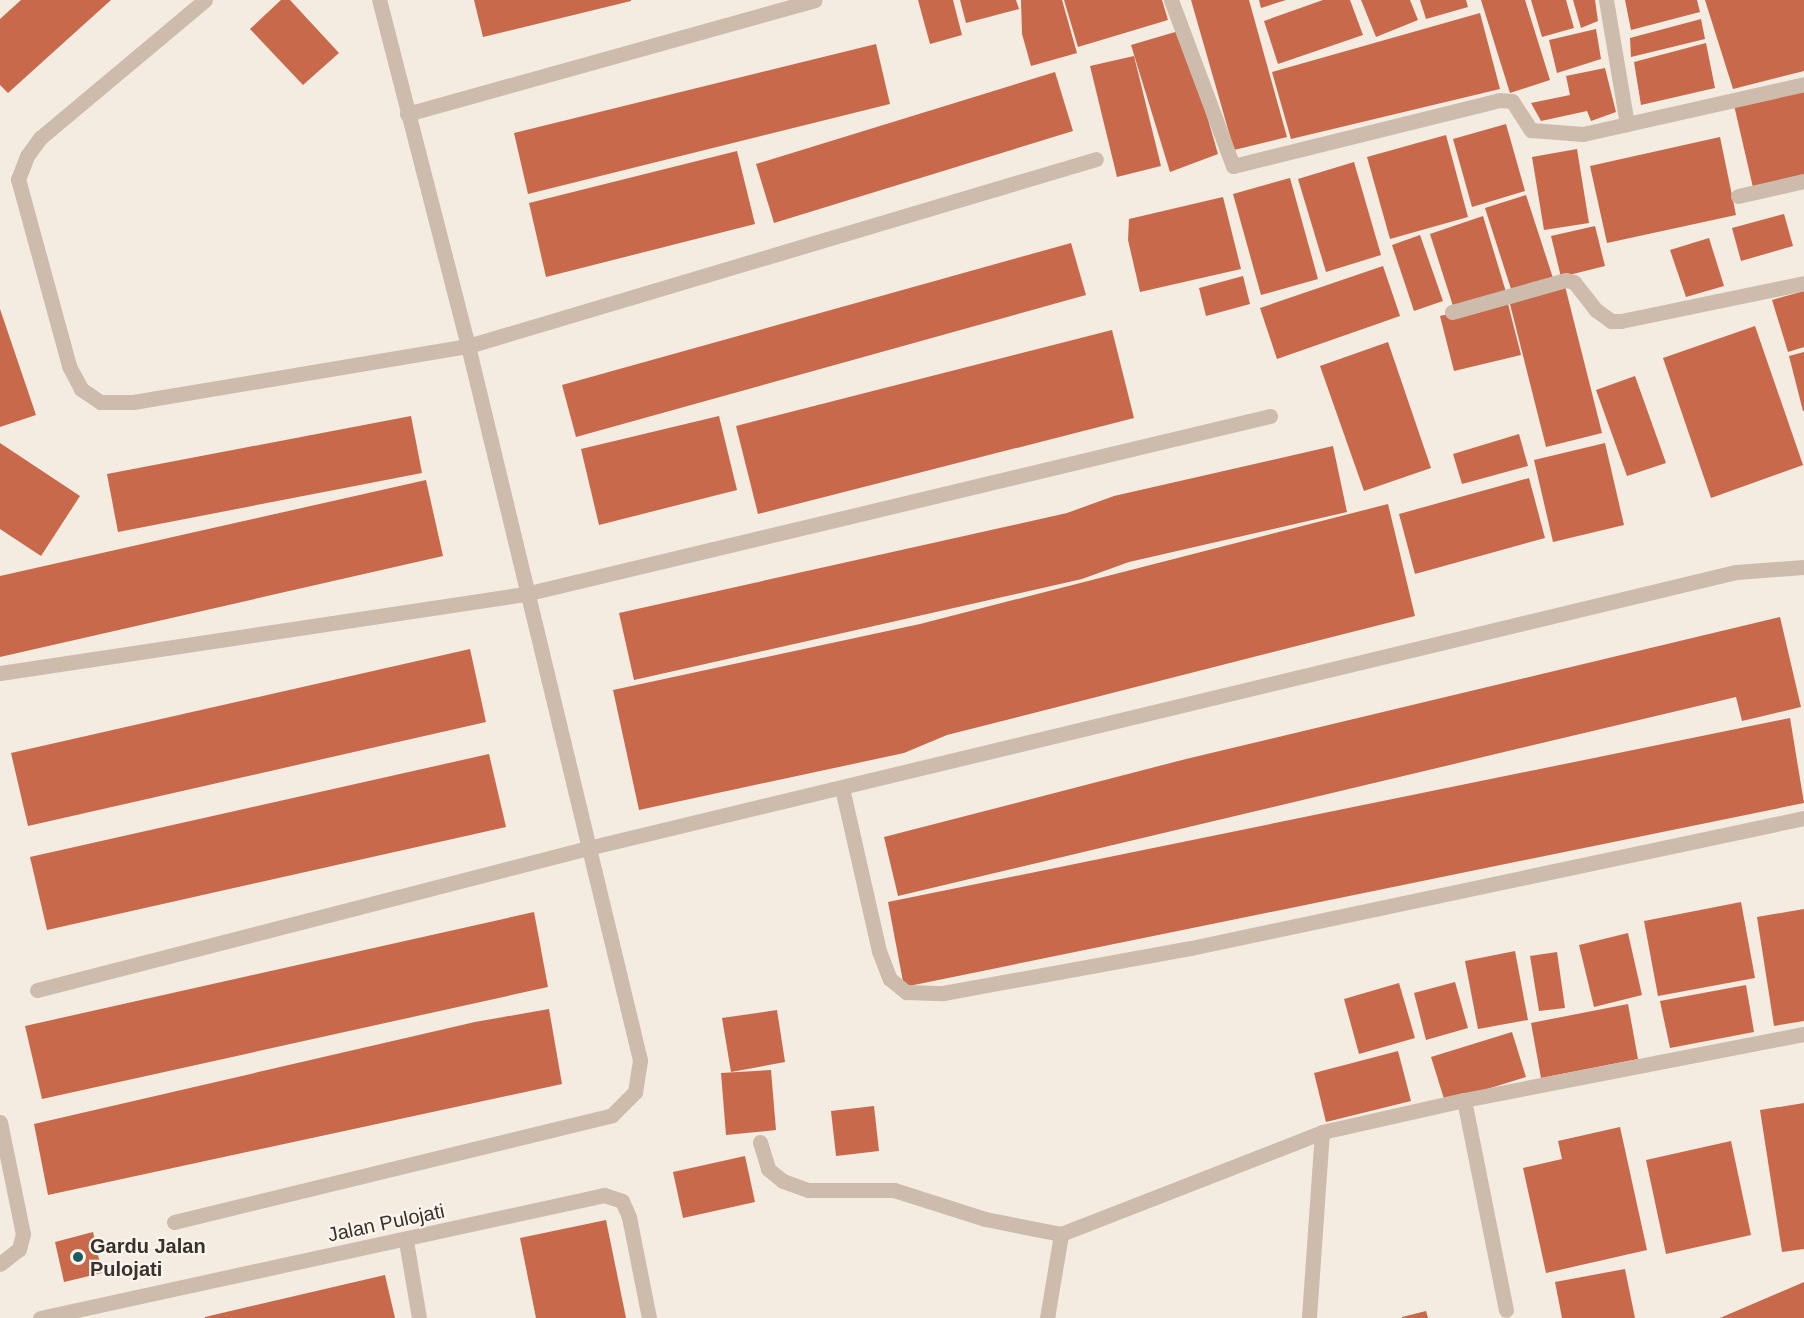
<!DOCTYPE html>
<style>
body{margin:0}
#map{position:relative;width:1804px;height:1318px;overflow:hidden;background:#f4ebe1;font-family:Helvetica,sans-serif}
div>[style]{position:absolute}
[style*='--x']{left:calc(var(--x)*1px);top:calc(var(--y)*1px);width:calc(var(--w)*1px);rotate:calc(var(--a)*1deg)}
.building>*{inset:0;background:#c8694b}
.service>*{height:15px;margin:-7.5px;padding:0 7.5px;transform-origin:7.5px;border-radius:7.5px;background:#cdbbac}
.minor>*{height:15px;margin:-7.5px;padding:0 7.5px;transform-origin:7.5px;border-radius:7.5px;background:#cdbbac}
.dots>*{width:16px;height:16px;translate:-50% -50%;box-sizing:border-box;border:3px solid #fbf5ee;border-radius:50%}
span{translate:-50% -50%;white-space:nowrap;text-align:center;line-height:1.15;-webkit-text-stroke:4.5px #fbf5ee;paint-order:stroke}
.street-label{font-size:20px;color:#3b302b}
.poi-label{font-size:20px;color:#3b302b;font-weight:700}
.left{translate:0 -50%;text-align:left}
</style>
<div id="map">
<div class="building">
<i style="clip-path:polygon(21px 0,111px 0,8px 93px,0 85px,0 19px)"></i>
<i style="clip-path:polygon(281px 0,290px 0,339px 53px,303px 85px,250px 29px)"></i>
<i style="clip-path:polygon(474px 0,631px 0,631px 1px,483px 37px)"></i>
<i style="clip-path:polygon(918px 0,953px 0,962px 35px,930px 44px)"></i>
<i style="clip-path:polygon(960px 0,1016px 0,1019px 9px,966px 23px)"></i>
<i style="clip-path:polygon(1021px 0,1062px 0,1077px 53px,1031px 66px,1022px 34px)"></i>
<i style="clip-path:polygon(1064px 0,1162px 0,1168px 20px,1078px 47px)"></i>
<i style="clip-path:polygon(1191px 0,1249px 0,1287px 137px,1234px 150px)"></i>
<i style="clip-path:polygon(1259px 0,1286px 0,1261px 8px)"></i>
<i style="clip-path:polygon(1323px 0,1350px 0,1363px 35px,1278px 64px,1264px 21px)"></i>
<i style="clip-path:polygon(1361px 0,1410px 0,1418px 20px,1376px 37px)"></i>
<i style="clip-path:polygon(1420px 0,1466px 0,1468px 7px,1426px 19px)"></i>
<i style="clip-path:polygon(1481px 0,1525px 0,1550px 80px,1510px 93px)"></i>
<i style="clip-path:polygon(1531px 0,1566px 0,1574px 28px,1542px 37px)"></i>
<i style="clip-path:polygon(1573px 0,1595px 0,1598px 21px,1581px 28px)"></i>
<i style="clip-path:polygon(1625px 0,1697px 0,1700px 12px,1631px 30px)"></i>
<i style="clip-path:polygon(1705px 0,1804px 0,1804px 71px,1733px 89px)"></i>
<i style="clip-path:polygon(1480px 13px,1500px 89px,1291px 139px,1272px 72px)"></i>
<i style="clip-path:polygon(1701px 19px,1705px 39px,1631px 57px,1630px 38px)"></i>
<i style="clip-path:polygon(1596px 29px,1601px 59px,1557px 73px,1549px 40px)"></i>
<i style="clip-path:polygon(1182px 30px,1218px 154px,1170px 172px,1131px 45px)"></i>
<i style="clip-path:polygon(1706px 43px,1715px 88px,1641px 105px,1634px 62px)"></i>
<i style="clip-path:polygon(876px 44px,890px 104px,528px 194px,514px 133px)"></i>
<i style="clip-path:polygon(1134px 56px,1161px 166px,1117px 177px,1090px 66px)"></i>
<i style="clip-path:polygon(1605px 68px,1616px 112px,1591px 121px,1587px 111px,1541px 121px,1531px 103px,1570px 95px,1566px 76px)"></i>
<i style="clip-path:polygon(1055px 72px,1073px 131px,774px 223px,756px 164px)"></i>
<i style="clip-path:polygon(1804px 89px,1804px 179px,1754px 192px,1734px 105px)"></i>
<i style="clip-path:polygon(1506px 124px,1525px 191px,1472px 207px,1453px 139px)"></i>
<i style="clip-path:polygon(1446px 135px,1468px 217px,1390px 239px,1367px 157px)"></i>
<i style="clip-path:polygon(1720px 137px,1736px 215px,1607px 243px,1590px 166px)"></i>
<i style="clip-path:polygon(1577px 149px,1589px 223px,1544px 230px,1532px 157px)"></i>
<i style="clip-path:polygon(737px 151px,755px 224px,546px 277px,529px 203px)"></i>
<i style="clip-path:polygon(1354px 162px,1381px 255px,1326px 272px,1298px 179px)"></i>
<i style="clip-path:polygon(1290px 178px,1318px 279px,1261px 295px,1233px 194px)"></i>
<i style="clip-path:polygon(1526px 195px,1553px 278px,1512px 292px,1485px 208px)"></i>
<i style="clip-path:polygon(1223px 197px,1241px 269px,1140px 292px,1128px 240px,1129px 219px)"></i>
<i style="clip-path:polygon(1784px 214px,1793px 246px,1741px 261px,1732px 228px)"></i>
<i style="clip-path:polygon(1483px 216px,1506px 292px,1454px 309px,1430px 234px)"></i>
<i style="clip-path:polygon(1595px 226px,1605px 266px,1561px 277px,1551px 236px)"></i>
<i style="clip-path:polygon(1420px 235px,1443px 301px,1414px 311px,1392px 245px)"></i>
<i style="clip-path:polygon(1709px 238px,1724px 286px,1686px 297px,1670px 250px)"></i>
<i style="clip-path:polygon(1071px 243px,1086px 295px,576px 437px,562px 385px)"></i>
<i style="clip-path:polygon(1383px 266px,1400px 316px,1277px 359px,1260px 308px)"></i>
<i style="clip-path:polygon(1243px 276px,1250px 304px,1206px 316px,1199px 288px)"></i>
<i style="clip-path:polygon(1565px 286px,1602px 433px,1546px 447px,1509px 300px)"></i>
<i style="clip-path:polygon(1804px 291px,1804px 347px,1788px 352px,1772px 300px)"></i>
<i style="clip-path:polygon(1507px 300px,1521px 355px,1454px 371px,1440px 316px)"></i>
<i style="clip-path:polygon(0 309px,36px 415px,0 427px)"></i>
<i style="clip-path:polygon(1755px 326px,1803px 465px,1711px 498px,1663px 358px)"></i>
<i style="clip-path:polygon(1112px 330px,1134px 418px,758px 514px,736px 426px)"></i>
<i style="clip-path:polygon(1388px 342px,1431px 468px,1364px 491px,1320px 366px)"></i>
<i style="clip-path:polygon(1804px 352px,1804px 411px,1803px 411px,1789px 356px)"></i>
<i style="clip-path:polygon(1635px 376px,1666px 463px,1627px 476px,1596px 390px)"></i>
<i style="clip-path:polygon(411px 416px,422px 473px,118px 532px,107px 474px)"></i>
<i style="clip-path:polygon(719px 416px,737px 490px,599px 525px,581px 449px)"></i>
<i style="clip-path:polygon(1519px 434px,1528px 466px,1462px 484px,1453px 454px)"></i>
<i style="clip-path:polygon(0 443px,80px 496px,41px 556px,0 529px)"></i>
<i style="clip-path:polygon(1605px 443px,1624px 525px,1553px 542px,1534px 460px)"></i>
<i style="clip-path:polygon(1333px 446px,1347px 512px,1129px 562px,1082px 579px,634px 680px,619px 613px,1067px 513px,1114px 496px)"></i>
<i style="clip-path:polygon(1529px 478px,1545px 538px,1415px 574px,1399px 514px)"></i>
<i style="clip-path:polygon(426px 480px,443px 556px,0 657px,0 576px)"></i>
<i style="clip-path:polygon(1388px 504px,1415px 616px,947px 735px,904px 753px,639px 810px,613px 690px,920px 624px)"></i>
<i style="clip-path:polygon(1780px 617px,1801px 707px,1742px 721px,1736px 697px,898px 896px,884px 837px,1186px 759px)"></i>
<i style="clip-path:polygon(470px 649px,486px 722px,28px 826px,11px 753px)"></i>
<i style="clip-path:polygon(1790px 718px,1804px 803px,904px 987px,888px 902px)"></i>
<i style="clip-path:polygon(489px 754px,506px 827px,47px 930px,30px 857px)"></i>
<i style="clip-path:polygon(1741px 902px,1755px 978px,1658px 996px,1644px 921px)"></i>
<i style="clip-path:polygon(1804px 909px,1804px 1021px,1774px 1026px,1757px 917px)"></i>
<i style="clip-path:polygon(534px 912px,548px 987px,42px 1099px,25px 1026px)"></i>
<i style="clip-path:polygon(1628px 933px,1642px 995px,1594px 1007px,1579px 945px)"></i>
<i style="clip-path:polygon(1515px 951px,1528px 1020px,1478px 1029px,1465px 961px)"></i>
<i style="clip-path:polygon(1557px 952px,1565px 1008px,1539px 1011px,1530px 956px)"></i>
<i style="clip-path:polygon(1455px 982px,1468px 1028px,1426px 1040px,1414px 993px)"></i>
<i style="clip-path:polygon(1399px 983px,1415px 1038px,1359px 1054px,1344px 999px)"></i>
<i style="clip-path:polygon(1746px 985px,1754px 1032px,1670px 1048px,1660px 1001px)"></i>
<i style="clip-path:polygon(1628px 1004px,1638px 1059px,1541px 1078px,1531px 1023px)"></i>
<i style="clip-path:polygon(549px 1009px,562px 1084px,48px 1195px,34px 1124px,475px 1022px)"></i>
<i style="clip-path:polygon(777px 1010px,785px 1062px,731px 1072px,722px 1018px)"></i>
<i style="clip-path:polygon(1512px 1032px,1526px 1077px,1445px 1102px,1431px 1057px)"></i>
<i style="clip-path:polygon(1398px 1051px,1411px 1101px,1326px 1122px,1314px 1073px)"></i>
<i style="clip-path:polygon(771px 1070px,776px 1130px,726px 1135px,721px 1073px)"></i>
<i style="clip-path:polygon(1804px 1103px,1804px 1249px,1782px 1252px,1760px 1110px)"></i>
<i style="clip-path:polygon(874px 1106px,879px 1151px,836px 1156px,831px 1111px)"></i>
<i style="clip-path:polygon(1620px 1127px,1647px 1250px,1546px 1273px,1523px 1168px,1562px 1159px,1558px 1141px)"></i>
<i style="clip-path:polygon(1731px 1141px,1751px 1235px,1666px 1254px,1646px 1160px)"></i>
<i style="clip-path:polygon(745px 1156px,755px 1202px,683px 1218px,673px 1172px)"></i>
<i style="clip-path:polygon(606px 1220px,626px 1318px,536px 1318px,520px 1238px)"></i>
<i style="clip-path:polygon(93px 1232px,102px 1273px,64px 1282px,55px 1242px)"></i>
<i style="clip-path:polygon(1625px 1269px,1635px 1318px,1562px 1318px,1555px 1282px)"></i>
<i style="clip-path:polygon(385px 1275px,395px 1318px,205px 1318px,205px 1317px)"></i>
<i style="clip-path:polygon(1804px 1282px,1804px 1318px,1720px 1318px)"></i>
<i style="clip-path:polygon(1426px 1311px,1428px 1318px,1402px 1318px,1402px 1317px)"></i>
</div>
<div class="service">
<i style="--x:1464;--y:1100;--w:214;--a:78.7"></i>
<i style="--x:1309;--y:1317;--w:185;--a:-86"></i>
</div>
<div class="minor">
<i style="--x:205;--y:0;--w:215;--a:140.1"></i>
<i style="--x:40;--y:138;--w:22;--a:126"></i>
<i style="--x:27;--y:156;--w:25;--a:111"></i>
<i style="--x:18;--y:179;--w:194;--a:74.7"></i>
<i style="--x:69;--y:366;--w:26;--a:62"></i>
<i style="--x:81;--y:389;--w:23;--a:34"></i>
<i style="--x:100;--y:402;--w:33;--a:0"></i>
<i style="--x:133;--y:402;--w:340;--a:-9.5"></i>
<i style="--x:468;--y:346;--w:655;--a:-16.58"></i>
<i style="--x:1171;--y:0;--w:177;--a:69.5"></i>
<i style="--x:1233;--y:166;--w:274;--a:-13.9"></i>
<i style="--x:1499;--y:100;--w:13;--a:4"></i>
<i style="--x:1512;--y:101;--w:35;--a:57"></i>
<i style="--x:1531;--y:130;--w:52;--a:4.4"></i>
<i style="--x:1583;--y:134;--w:227;--a:-12.7"></i>
<i style="--x:1606;--y:0;--w:126;--a:80.4"></i>
<i style="--x:407;--y:114;--w:423;--a:-15.6"></i>
<i style="--x:1738;--y:196;--w:68;--a:-12.8"></i>
<i style="--x:1452;--y:312;--w:118;--a:-15.7"></i>
<i style="--x:1566;--y:280;--w:8;--a:14"></i>
<i style="--x:1574;--y:282;--w:36;--a:52"></i>
<i style="--x:1596;--y:310;--w:19;--a:36"></i>
<i style="--x:1611;--y:321;--w:10;--a:0"></i>
<i style="--x:1621;--y:321;--w:187;--a:-11.7"></i>
<i style="--x:0;--y:673;--w:531;--a:-8.56"></i>
<i style="--x:525;--y:594;--w:766;--a:-13.44"></i>
<i style="--x:842;--y:788;--w:167;--a:77.2"></i>
<i style="--x:879;--y:951;--w:30;--a:69"></i>
<i style="--x:890;--y:979;--w:21;--a:39"></i>
<i style="--x:906;--y:992;--w:37;--a:2"></i>
<i style="--x:943;--y:993;--w:252;--a:-10.3"></i>
<i style="--x:1191;--y:948;--w:627;--a:-11.97"></i>
<i style="--x:37;--y:990;--w:569;--a:-14.45"></i>
<i style="--x:588;--y:848;--w:1181;--a:-13.52"></i>
<i style="--x:1736;--y:572;--w:68;--a:-4.2"></i>
<i style="--x:0;--y:1122;--w:114;--a:78.4"></i>
<i style="--x:23;--y:1234;--w:16;--a:105"></i>
<i style="--x:19;--y:1249;--w:24;--a:142"></i>
<i style="--x:760;--y:1142;--w:28;--a:73"></i>
<i style="--x:768;--y:1169;--w:19;--a:39"></i>
<i style="--x:783;--y:1181;--w:27;--a:20"></i>
<i style="--x:808;--y:1190;--w:86;--a:0"></i>
<i style="--x:894;--y:1190;--w:96;--a:17.7"></i>
<i style="--x:985;--y:1219;--w:77;--a:11.2"></i>
<i style="--x:174;--y:1222;--w:451;--a:-13.7"></i>
<i style="--x:612;--y:1115;--w:33;--a:-45"></i>
<i style="--x:635;--y:1092;--w:32;--a:-81"></i>
<i style="--x:640;--y:1060;--w:734;--a:-103.54"></i>
<i style="--x:468;--y:346;--w:357;--a:-104.4"></i>
<i style="--x:406;--y:1241;--w:78;--a:80.4"></i>
<i style="--x:40;--y:1318;--w:577;--a:-12.3"></i>
<i style="--x:604;--y:1195;--w:19;--a:18"></i>
<i style="--x:622;--y:1201;--w:17;--a:66"></i>
<i style="--x:629;--y:1217;--w:103;--a:78.8"></i>
<i style="--x:1047;--y:1318;--w:85;--a:-80.5"></i>
<i style="--x:1061;--y:1234;--w:280;--a:-21.3"></i>
<i style="--x:1322;--y:1132;--w:146;--a:-12.7"></i>
<i style="--x:1464;--y:1100;--w:346;--a:-11"></i>
</div>
<div class="dots">
<i style="left:78px;top:1257px;background:#1f5a5e"></i>
</div>
<div class="street-label">
<span style="left:386px;top:1223px;rotate:-12deg">Jalan Pulojati</span>
</div>
<div class="poi-label">
<span class="left" style="left:90px;top:1258px">Gardu Jalan<br>Pulojati</span>
</div>
</div>
